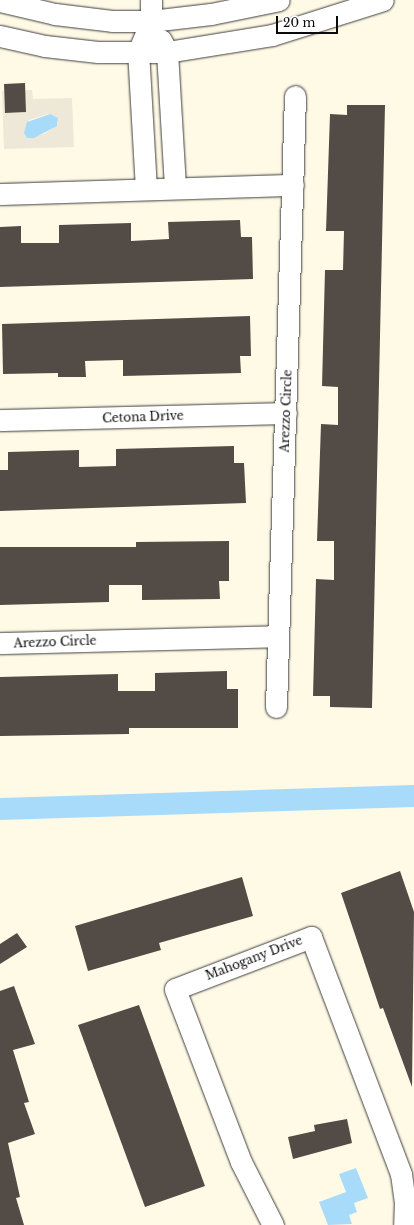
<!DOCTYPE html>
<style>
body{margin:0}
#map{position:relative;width:414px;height:1225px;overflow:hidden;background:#fffae6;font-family:"Libre Baskerville",serif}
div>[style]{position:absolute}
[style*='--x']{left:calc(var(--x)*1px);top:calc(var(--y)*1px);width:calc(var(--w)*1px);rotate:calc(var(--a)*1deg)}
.plaza>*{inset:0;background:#ede8d7}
.water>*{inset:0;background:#a8dbfa}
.canal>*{height:22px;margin:-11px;padding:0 11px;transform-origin:11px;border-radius:11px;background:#a8dbfa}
.building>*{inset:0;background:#534b46}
.roads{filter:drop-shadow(0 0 1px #3d3d3d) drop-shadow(0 0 1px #3d3d3d)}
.minor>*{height:21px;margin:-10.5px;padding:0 10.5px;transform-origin:10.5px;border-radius:10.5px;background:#fff}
span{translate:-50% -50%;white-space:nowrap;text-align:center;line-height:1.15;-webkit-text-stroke:4px #fff;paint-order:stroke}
.street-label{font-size:12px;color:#0a0a0a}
.scale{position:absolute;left:276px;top:16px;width:62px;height:18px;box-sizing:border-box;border:2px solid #0a0a0a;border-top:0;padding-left:5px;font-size:12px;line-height:14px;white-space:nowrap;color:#0a0a0a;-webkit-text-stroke:3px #fff;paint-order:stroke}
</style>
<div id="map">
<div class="plaza">
<i style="clip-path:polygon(evenodd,25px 90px,32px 90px,33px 99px,72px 98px,74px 147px,4px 149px,2px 91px,4px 91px,5px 113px,26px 112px,25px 90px,48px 114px,58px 118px,58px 125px,44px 134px,28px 138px,25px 130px,29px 120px,48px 114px)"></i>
</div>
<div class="water">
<i style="clip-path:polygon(50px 114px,58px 118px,57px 126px,34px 138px,27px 138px,24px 133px,27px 122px)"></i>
<i style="clip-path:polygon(356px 1168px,368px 1198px,354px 1203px,357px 1212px,349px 1215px,352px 1224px,328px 1225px,319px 1202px,346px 1192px,339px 1174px)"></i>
</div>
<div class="canal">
<i style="--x:0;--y:809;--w:414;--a:-1.8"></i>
</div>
<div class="building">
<i style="clip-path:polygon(25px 83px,26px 112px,5px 113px,4px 84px)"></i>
<i style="clip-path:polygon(347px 105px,385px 105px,372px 708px,330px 707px,330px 696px,313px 696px,316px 579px,334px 580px,334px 541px,317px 541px,321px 424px,338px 425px,338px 387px,322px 386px,325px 270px,343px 270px,344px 231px,326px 231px,330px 114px,347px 115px)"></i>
<i style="clip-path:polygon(240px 220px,241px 237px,252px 237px,253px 279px,0 287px,0 227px,21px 226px,21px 243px,59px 243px,59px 225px,131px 223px,131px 241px,169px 239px,168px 222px)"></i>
<i style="clip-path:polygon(250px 316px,251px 356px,240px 356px,241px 373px,123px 376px,123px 360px,85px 361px,86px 377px,58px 377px,58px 373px,3px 374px,2px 324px)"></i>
<i style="clip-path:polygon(234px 446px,234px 463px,244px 463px,246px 503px,0 511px,0 470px,8px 470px,8px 452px,79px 450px,79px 467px,116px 466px,116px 449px)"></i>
<i style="clip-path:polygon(229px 541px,229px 581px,219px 581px,220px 599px,142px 600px,142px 585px,109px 585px,109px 602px,0 605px,0 547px,136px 547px,136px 542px)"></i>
<i style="clip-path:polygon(227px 671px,227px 689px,238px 689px,238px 728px,129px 728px,129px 734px,0 736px,0 677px,118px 674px,118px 691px,155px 691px,155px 673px)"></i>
<i style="clip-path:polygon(400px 871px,414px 912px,412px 1087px,383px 1008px,380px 1009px,341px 893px)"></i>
<i style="clip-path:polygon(242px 877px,253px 916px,159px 943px,161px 950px,88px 971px,75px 926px)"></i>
<i style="clip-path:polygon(17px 933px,27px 947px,0 964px,0 944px)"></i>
<i style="clip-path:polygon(14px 986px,35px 1044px,13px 1050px,29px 1102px,24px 1103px,35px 1134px,8px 1143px,20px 1197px,16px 1198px,24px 1225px,0 1225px,0 991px)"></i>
<i style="clip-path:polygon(139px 1005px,205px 1186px,145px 1207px,78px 1025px)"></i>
<i style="clip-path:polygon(347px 1119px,352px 1143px,293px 1159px,288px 1137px,315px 1131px,314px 1125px)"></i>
</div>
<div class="roads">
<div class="minor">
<i style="--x:0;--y:1;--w:57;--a:13.3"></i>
<i style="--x:55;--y:14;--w:57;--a:7"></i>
<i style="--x:112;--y:21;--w:39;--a:0"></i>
<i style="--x:151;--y:21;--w:60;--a:-6.7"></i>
<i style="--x:211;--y:14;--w:69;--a:-11.6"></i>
<i style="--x:0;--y:36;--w:46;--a:12.5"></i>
<i style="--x:45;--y:46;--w:53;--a:6.5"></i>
<i style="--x:98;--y:52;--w:69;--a:0"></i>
<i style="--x:167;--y:52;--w:106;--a:-9.2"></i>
<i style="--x:272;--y:35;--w:116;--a:-17.5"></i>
<i style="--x:161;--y:40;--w:13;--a:63"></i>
<i style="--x:167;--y:52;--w:136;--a:86.6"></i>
<i style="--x:146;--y:189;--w:137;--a:-93.3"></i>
<i style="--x:138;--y:52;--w:34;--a:-67"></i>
<i style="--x:151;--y:21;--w:21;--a:-90"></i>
<i style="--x:0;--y:194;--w:293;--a:-1.8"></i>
<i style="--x:0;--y:420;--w:286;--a:-1.4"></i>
<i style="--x:0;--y:643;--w:277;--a:-1.4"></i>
<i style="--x:276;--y:707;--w:611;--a:-88.22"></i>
<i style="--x:273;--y:1225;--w:71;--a:-116.9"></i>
<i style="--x:241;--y:1162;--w:185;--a:-110.9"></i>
<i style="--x:175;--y:989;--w:146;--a:-20.9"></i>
<i style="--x:311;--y:937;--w:254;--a:69.2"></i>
<i style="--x:401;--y:1174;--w:27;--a:82"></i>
<i style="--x:405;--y:1201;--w:24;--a:92"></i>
</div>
</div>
<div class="street-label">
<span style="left:286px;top:411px;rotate:-88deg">Arezzo Circle</span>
<span style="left:143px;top:417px;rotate:-2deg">Cetona Drive</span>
<span style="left:55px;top:642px;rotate:-2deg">Arezzo Circle</span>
<span style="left:254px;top:958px;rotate:-21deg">Mahogany Drive</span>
</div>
<div class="scale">20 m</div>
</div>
